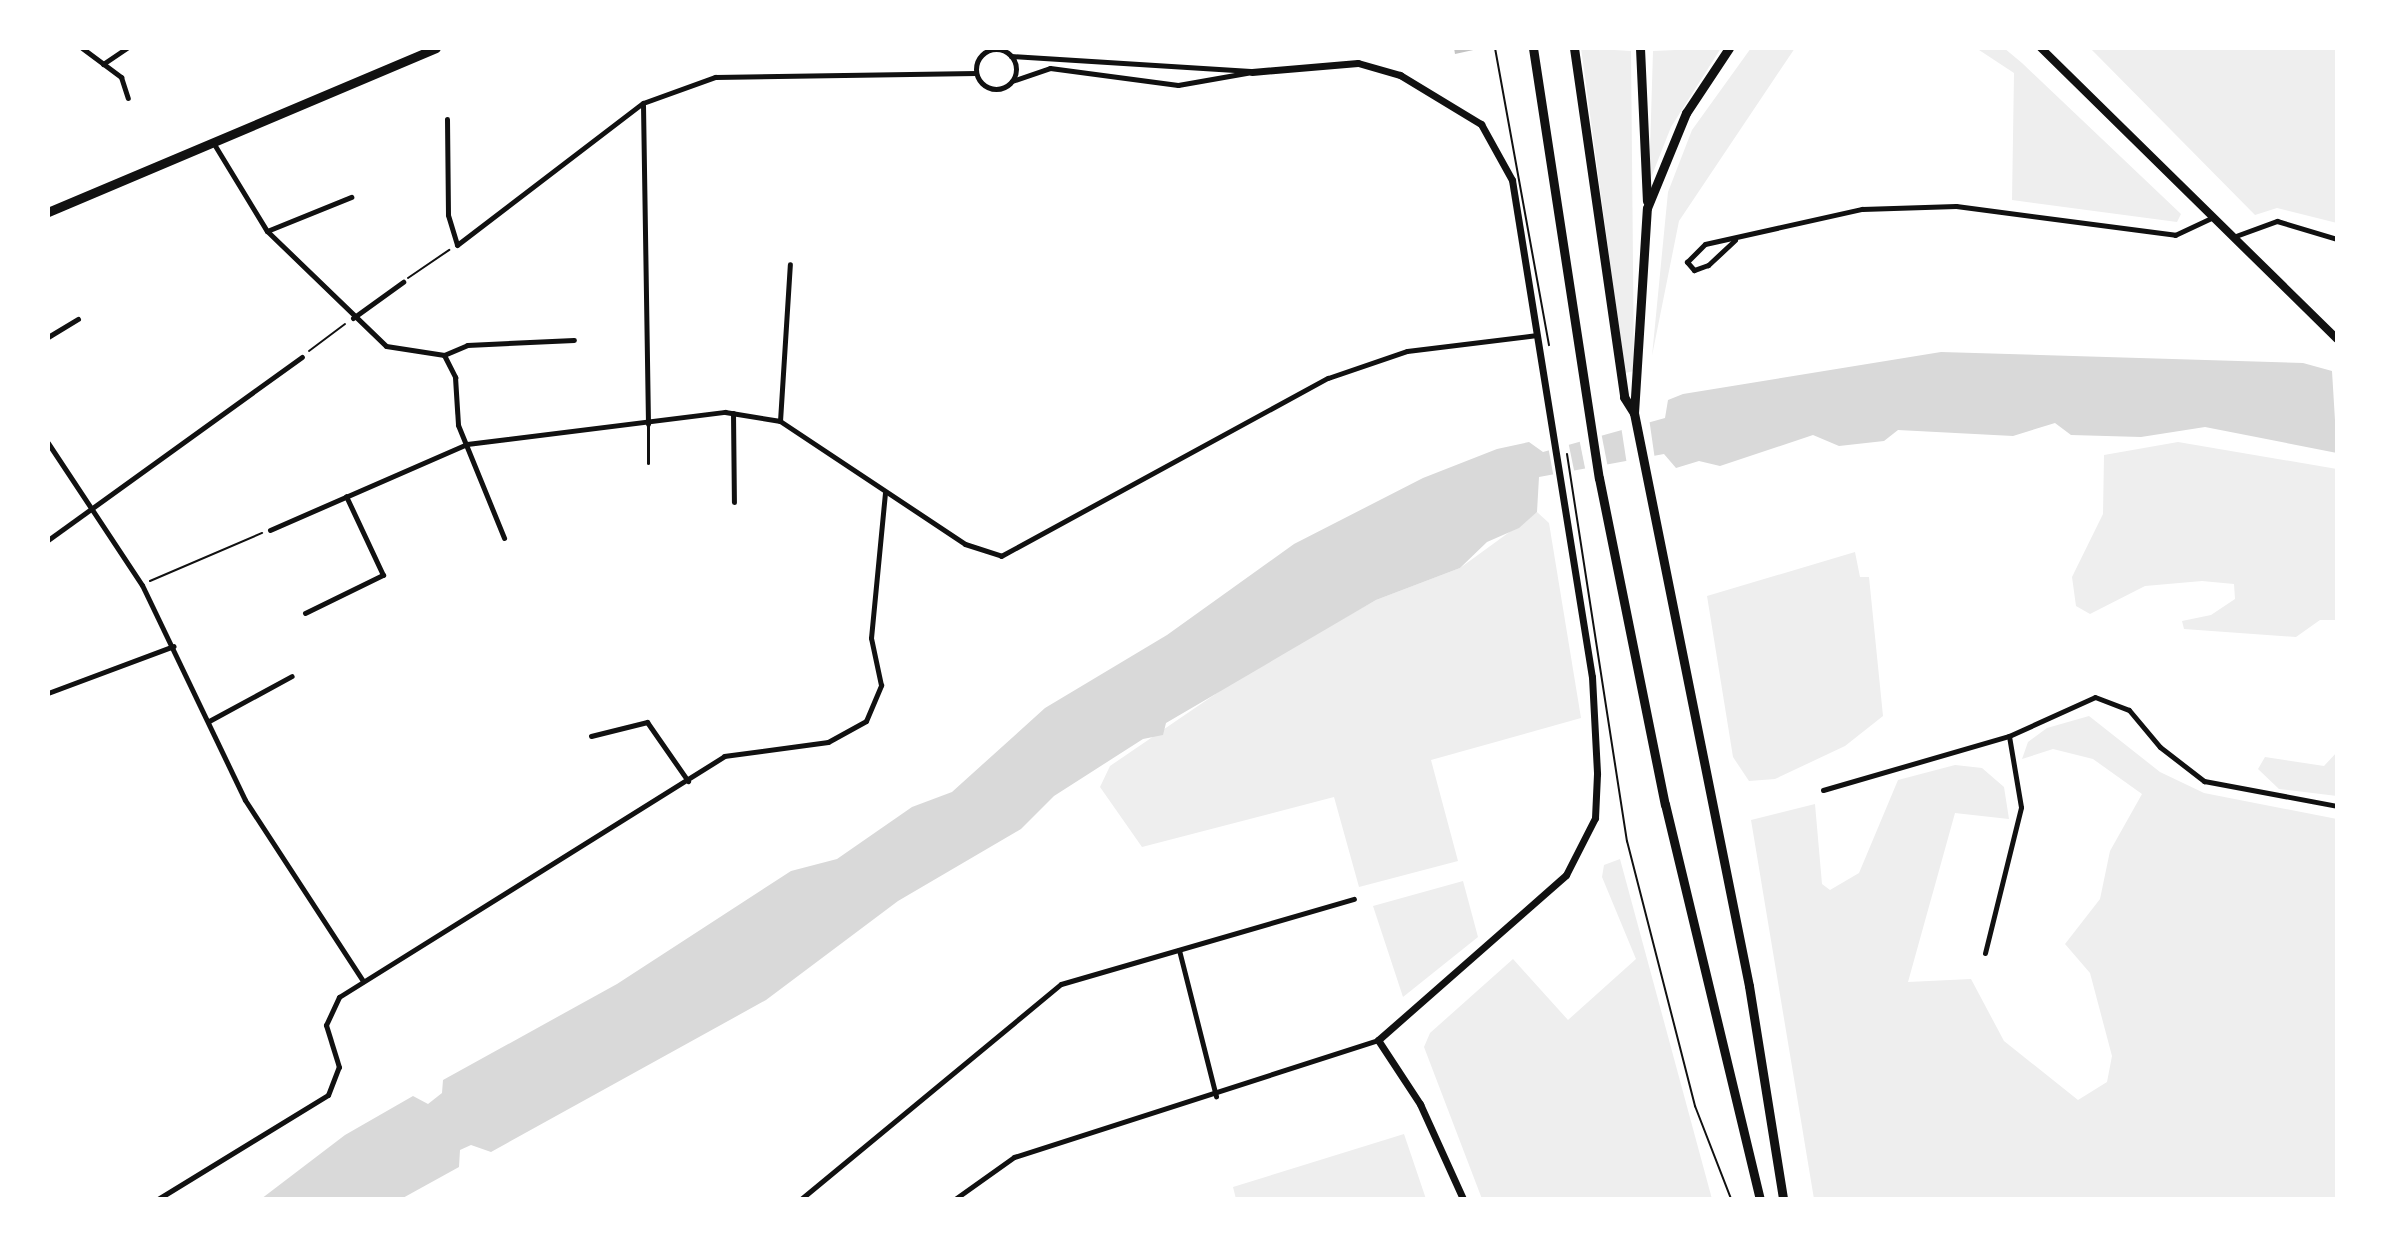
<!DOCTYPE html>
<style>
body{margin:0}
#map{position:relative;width:2385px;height:1247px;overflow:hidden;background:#fff;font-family:Roboto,sans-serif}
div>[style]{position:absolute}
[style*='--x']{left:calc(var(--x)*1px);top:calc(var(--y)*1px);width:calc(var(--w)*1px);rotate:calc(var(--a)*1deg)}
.green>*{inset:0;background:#eee}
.water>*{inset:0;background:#d9d9d9}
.pier>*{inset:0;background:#fff}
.building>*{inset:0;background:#c4c4c4}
.path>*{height:2px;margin:-1px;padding:0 1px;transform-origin:1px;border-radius:1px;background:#111}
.service>*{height:3px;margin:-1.5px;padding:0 1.5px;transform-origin:1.5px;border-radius:1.5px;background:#111}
.minor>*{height:5px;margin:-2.5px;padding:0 2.5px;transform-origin:2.5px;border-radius:2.5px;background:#111}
.minor>.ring{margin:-2.5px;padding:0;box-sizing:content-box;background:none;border:5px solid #111;border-radius:50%}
.tertiary>*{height:7px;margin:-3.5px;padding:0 3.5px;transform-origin:3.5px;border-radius:3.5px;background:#111}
.secondary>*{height:8px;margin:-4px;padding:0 4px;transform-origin:4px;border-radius:4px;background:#111}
.primary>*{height:9px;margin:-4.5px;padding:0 4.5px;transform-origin:4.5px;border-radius:4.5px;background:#111}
.trunk>*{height:9px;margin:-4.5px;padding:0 4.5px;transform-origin:4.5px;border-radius:4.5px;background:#111}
span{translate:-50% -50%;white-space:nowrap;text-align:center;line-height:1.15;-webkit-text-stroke:8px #fff;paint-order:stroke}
.frame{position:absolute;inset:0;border:50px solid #fff;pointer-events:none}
</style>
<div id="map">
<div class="green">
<i style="clip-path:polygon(1581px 48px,1631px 51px,1634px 371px,1625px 373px)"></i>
<i style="clip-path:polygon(1721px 48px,1671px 127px,1649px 183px,1653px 51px)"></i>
<i style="clip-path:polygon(1751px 48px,1795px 48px,1679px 221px,1652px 356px,1668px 192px,1692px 130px)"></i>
<i style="clip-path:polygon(1976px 48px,2004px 48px,2022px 63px,2181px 214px,2177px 222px,2012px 200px,2014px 73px)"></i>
<i style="clip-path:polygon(2090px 48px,2337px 48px,2337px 223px,2277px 208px,2255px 215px)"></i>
<i style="clip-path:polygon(2178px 442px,2337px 469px,2337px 620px,2320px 620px,2296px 637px,2184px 629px,2182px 621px,2211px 615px,2235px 599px,2234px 584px,2202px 581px,2145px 586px,2090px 614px,2076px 606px,2072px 577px,2103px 514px,2104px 455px)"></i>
<i style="clip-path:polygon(1537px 512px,1549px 523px,1581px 718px,1431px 760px,1458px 861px,1359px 887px,1334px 797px,1142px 847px,1100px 787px,1110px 766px,1239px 678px,1376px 600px,1460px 568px)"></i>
<i style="clip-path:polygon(1855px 552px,1860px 577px,1869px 577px,1883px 716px,1845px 746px,1775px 779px,1749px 781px,1733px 757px,1707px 596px)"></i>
<i style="clip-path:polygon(2089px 716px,2160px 772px,2204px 793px,2337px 819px,2337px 1199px,1814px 1199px,1751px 820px,1815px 804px,1822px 884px,1830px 890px,1859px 873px,1898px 780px,1955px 765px,1982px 768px,2004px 787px,2009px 819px,1955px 813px,1908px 982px,1971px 979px,2004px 1041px,2078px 1100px,2107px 1082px,2112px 1056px,2090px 973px,2065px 944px,2100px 899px,2110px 851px,2142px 794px,2093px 759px,2053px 749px,2022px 759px,2028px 742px,2047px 728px)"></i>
<i style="clip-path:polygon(2337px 752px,2337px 796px,2279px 789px,2258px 769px,2265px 757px,2324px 766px)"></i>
<i style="clip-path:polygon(1620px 859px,1712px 1199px,1482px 1199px,1424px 1047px,1430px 1033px,1513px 959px,1568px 1020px,1636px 959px,1602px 877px,1604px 865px)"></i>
<i style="clip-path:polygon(1463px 881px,1478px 937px,1403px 997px,1373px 906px)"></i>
<i style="clip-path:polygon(1404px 1134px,1426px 1199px,1236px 1199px,1233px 1187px)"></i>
</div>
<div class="water">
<i style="clip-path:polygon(1941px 352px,2303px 363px,2332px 371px,2337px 453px,2205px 427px,2141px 437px,2071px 435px,2055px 423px,2013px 436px,1898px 430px,1884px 441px,1839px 446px,1813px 435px,1720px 466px,1699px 461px,1676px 468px,1664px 454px,1539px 477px,1537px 512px,1519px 528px,1487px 542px,1460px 568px,1376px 600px,1166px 723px,1163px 735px,1143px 739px,1054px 796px,1021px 829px,898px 901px,766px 1000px,491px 1152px,471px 1145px,460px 1150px,459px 1167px,401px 1199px,261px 1199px,345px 1135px,413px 1096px,428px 1104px,442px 1093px,443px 1080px,617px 984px,791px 871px,837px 859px,912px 807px,952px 792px,1045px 708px,1167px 635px,1294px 544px,1423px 478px,1497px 449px,1529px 442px,1543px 452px,1665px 418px,1668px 400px,1683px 394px)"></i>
</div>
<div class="pier">
<i style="clip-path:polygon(1649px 418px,1655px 460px,1627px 465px,1621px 426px)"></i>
<i style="clip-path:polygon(1601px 432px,1608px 468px,1586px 473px,1579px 438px)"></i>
<i style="clip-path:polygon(1568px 441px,1575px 475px,1554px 479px,1548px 446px)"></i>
</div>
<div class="building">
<i style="clip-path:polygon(1454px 48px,1478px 48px,1478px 49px,1455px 54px)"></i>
</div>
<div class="path">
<i style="--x:1495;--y:48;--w:302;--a:79.7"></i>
<i style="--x:408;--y:278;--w:50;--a:-34.3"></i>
<i style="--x:309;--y:351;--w:45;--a:-36.9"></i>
<i style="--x:1567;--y:454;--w:392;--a:81.2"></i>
<i style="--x:1627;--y:841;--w:274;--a:75.6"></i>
<i style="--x:1695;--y:1106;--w:100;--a:68.8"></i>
<i style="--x:150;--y:581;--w:122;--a:-23.2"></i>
</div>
<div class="service">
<i style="--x:648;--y:424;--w:39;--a:90"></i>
</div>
<div class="minor">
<i style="--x:82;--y:48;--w:49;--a:36.6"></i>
<i style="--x:121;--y:77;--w:22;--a:72"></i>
<i class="ring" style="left:976px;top:49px;width:35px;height:35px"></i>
<i style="--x:1011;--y:56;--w:240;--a:3.6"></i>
<i style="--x:103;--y:64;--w:29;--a:-34"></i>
<i style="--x:1012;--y:81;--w:40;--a:-18.9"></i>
<i style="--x:1050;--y:68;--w:129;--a:7.6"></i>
<i style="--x:1178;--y:85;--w:75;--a:-10"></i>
<i style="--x:643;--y:105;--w:319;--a:89.1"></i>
<i style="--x:447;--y:119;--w:96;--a:89.4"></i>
<i style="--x:448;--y:215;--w:31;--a:73"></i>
<i style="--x:457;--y:245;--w:234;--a:-37.4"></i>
<i style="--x:643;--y:103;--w:77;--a:-19.9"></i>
<i style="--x:715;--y:77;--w:261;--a:-0.9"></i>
<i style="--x:214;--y:144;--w:102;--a:58.7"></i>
<i style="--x:267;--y:231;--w:165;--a:44"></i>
<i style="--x:386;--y:346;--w:59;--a:8.8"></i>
<i style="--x:444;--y:355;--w:25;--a:-23"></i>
<i style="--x:467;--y:345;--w:107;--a:-2.7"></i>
<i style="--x:267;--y:231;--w:91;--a:-22"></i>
<i style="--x:2233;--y:237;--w:47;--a:-20"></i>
<i style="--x:2277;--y:221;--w:63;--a:16.7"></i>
<i style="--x:1735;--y:240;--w:37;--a:137"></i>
<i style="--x:1708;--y:265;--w:15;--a:160"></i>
<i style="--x:1694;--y:270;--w:11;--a:-131"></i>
<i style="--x:1687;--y:262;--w:25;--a:-45"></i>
<i style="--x:1705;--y:244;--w:161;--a:-12.6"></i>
<i style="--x:1862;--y:209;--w:94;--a:-1.8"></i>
<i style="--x:1956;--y:206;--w:221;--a:7.5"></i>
<i style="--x:2175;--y:235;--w:40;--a:-25"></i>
<i style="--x:353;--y:318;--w:62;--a:-35.8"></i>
<i style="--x:48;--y:337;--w:35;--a:-31"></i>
<i style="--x:444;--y:355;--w:25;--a:63"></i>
<i style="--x:455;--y:377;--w:48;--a:86.4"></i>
<i style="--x:458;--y:425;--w:122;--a:67.8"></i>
<i style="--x:733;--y:413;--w:89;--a:89.4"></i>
<i style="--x:780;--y:421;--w:157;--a:-86.4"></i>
<i style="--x:48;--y:443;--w:170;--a:56.5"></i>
<i style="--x:142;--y:585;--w:238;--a:64.4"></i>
<i style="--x:245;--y:800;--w:216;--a:56.9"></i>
<i style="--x:270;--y:530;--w:215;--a:-23.6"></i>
<i style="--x:467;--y:444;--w:260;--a:-7.1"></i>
<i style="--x:725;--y:412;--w:56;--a:9.3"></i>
<i style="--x:780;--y:421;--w:222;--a:33.6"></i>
<i style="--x:965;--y:544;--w:38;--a:18"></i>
<i style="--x:1001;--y:556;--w:372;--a:-28.6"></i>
<i style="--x:1328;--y:378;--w:83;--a:-18.9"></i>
<i style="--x:1407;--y:351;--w:131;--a:-7"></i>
<i style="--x:48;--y:540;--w:313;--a:-35.8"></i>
<i style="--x:305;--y:613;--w:87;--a:-26"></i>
<i style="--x:383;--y:575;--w:87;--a:-115.1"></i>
<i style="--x:48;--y:693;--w:134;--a:-20.5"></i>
<i style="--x:209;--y:721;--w:94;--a:-28.5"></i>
<i style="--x:591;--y:736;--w:58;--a:-14"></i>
<i style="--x:647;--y:722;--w:72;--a:55.2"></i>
<i style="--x:1823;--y:790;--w:194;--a:-16.2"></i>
<i style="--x:2009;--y:736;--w:94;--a:-24.4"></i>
<i style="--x:2095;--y:697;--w:36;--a:21"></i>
<i style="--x:2129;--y:710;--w:48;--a:50"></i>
<i style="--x:2160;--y:747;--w:56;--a:37.7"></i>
<i style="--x:2204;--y:781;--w:135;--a:10.6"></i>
<i style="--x:1179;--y:950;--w:151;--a:75.8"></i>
<i style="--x:1985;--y:953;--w:150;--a:-76.1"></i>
<i style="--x:2021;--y:807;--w:72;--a:-99.6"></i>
<i style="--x:158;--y:1199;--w:199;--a:-31.5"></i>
<i style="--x:328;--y:1095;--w:30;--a:-69"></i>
<i style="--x:339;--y:1067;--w:44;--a:-107.2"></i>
<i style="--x:326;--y:1025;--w:31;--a:-65"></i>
<i style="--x:339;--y:997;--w:454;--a:-32"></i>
<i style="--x:724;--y:756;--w:105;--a:-7.7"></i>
<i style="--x:828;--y:742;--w:43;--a:-28.9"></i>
<i style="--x:866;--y:721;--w:39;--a:-67"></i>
<i style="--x:881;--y:685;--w:48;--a:-102"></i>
<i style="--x:871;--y:638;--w:146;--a:-84.5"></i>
<i style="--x:801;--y:1199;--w:337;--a:-39.6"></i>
<i style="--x:1061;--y:984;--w:305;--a:-16.2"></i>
<i style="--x:955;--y:1199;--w:72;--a:-35.4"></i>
<i style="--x:1014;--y:1157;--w:382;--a:-17.8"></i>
</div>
<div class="tertiary">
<i style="--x:1252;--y:72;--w:106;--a:-4.9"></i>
<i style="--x:1358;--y:63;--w:44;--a:15.9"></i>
<i style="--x:1400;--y:75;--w:95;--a:31.2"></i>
<i style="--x:1481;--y:124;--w:64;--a:61"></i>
<i style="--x:1512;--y:180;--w:503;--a:80.86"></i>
<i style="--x:1592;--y:677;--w:97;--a:87"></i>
<i style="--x:1597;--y:774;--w:44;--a:92.6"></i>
<i style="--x:1595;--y:818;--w:64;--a:117"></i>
<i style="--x:1566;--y:875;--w:250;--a:138.7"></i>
<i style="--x:1378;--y:1040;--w:77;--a:56.7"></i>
<i style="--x:1420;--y:1104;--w:104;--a:65.6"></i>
</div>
<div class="secondary">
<i style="--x:2041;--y:48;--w:415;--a:44.5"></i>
</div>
<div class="primary">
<i style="--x:48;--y:212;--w:421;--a:-22.9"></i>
</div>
<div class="trunk">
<i style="--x:1533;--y:48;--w:435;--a:81.3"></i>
<i style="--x:1599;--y:478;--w:333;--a:78.6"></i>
<i style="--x:1665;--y:804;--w:406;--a:76.5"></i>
<i style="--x:1574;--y:48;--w:353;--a:81.8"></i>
<i style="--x:1624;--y:397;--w:19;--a:58"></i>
<i style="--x:1634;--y:413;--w:584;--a:78.65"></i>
<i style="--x:1749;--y:986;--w:216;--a:80.9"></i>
<i style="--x:1640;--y:48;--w:153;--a:87.4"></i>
<i style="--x:1634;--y:413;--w:205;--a:-86.4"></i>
<i style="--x:1647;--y:208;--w:103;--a:-67.7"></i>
<i style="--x:1686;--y:113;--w:78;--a:-56.5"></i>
</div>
<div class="frame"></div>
</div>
